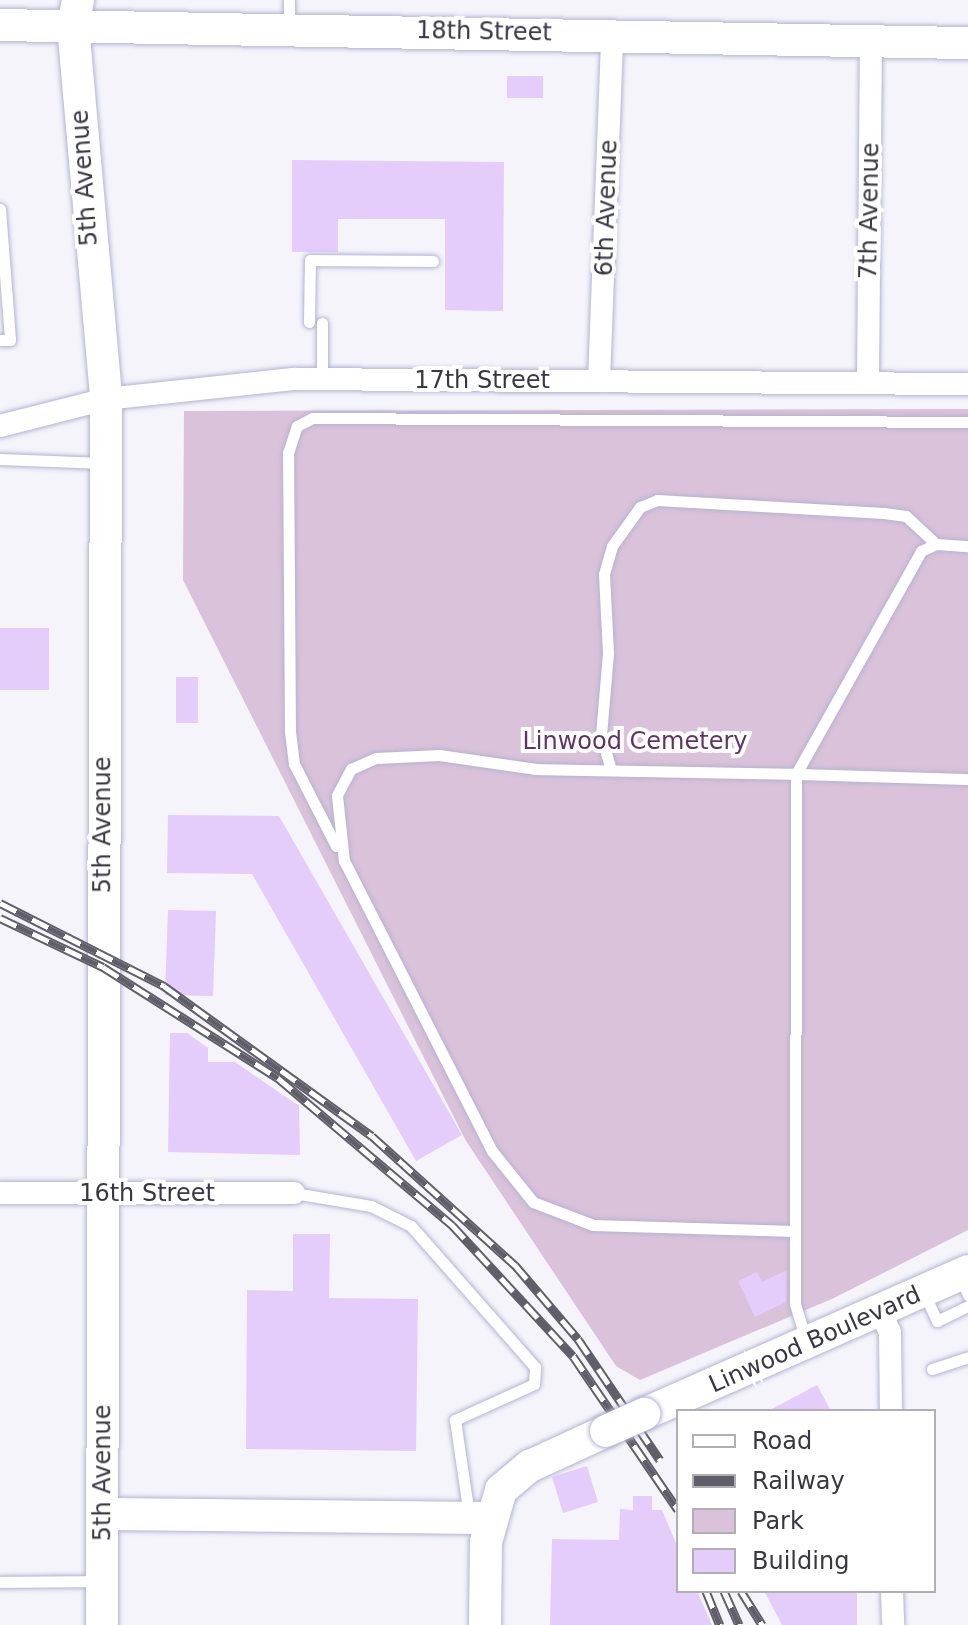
<!DOCTYPE html>
<style>
body{margin:0}
#map{position:relative;width:968px;height:1625px;overflow:hidden;background:#f4f4fa;font-family:"DejaVu Sans",sans-serif}
div>[style]{position:absolute}
[style*='--x']{left:calc(var(--x)*1px);top:calc(var(--y)*1px);width:calc(var(--w)*1px);rotate:calc(var(--a)*1deg)}
.green>*{inset:0;background:#dac2da}
.building>*{inset:0;background:#e4cdfa}
.roads{filter:drop-shadow(0 0 2px #b4b3d3) drop-shadow(0 0 2px #b4b3d3)}
.lane>*{height:11px;margin:-5.5px;padding:0 5.5px;transform-origin:5.5px;border-radius:5.5px;background:#fff}
.street>*{height:22px;margin:-11px;padding:0 11px;transform-origin:11px;border-radius:11px;background:#fff}
.secondary>*{height:32px;margin:-16px;padding:0 16px;transform-origin:16px;border-radius:16px;background:#fff}
.rail>*{height:9px;margin-top:-4.5px;transform-origin:0;background:repeating-linear-gradient(90deg,#fff 0 18px,#5f5e69 0 36px);box-sizing:border-box;border-block:2px solid #5f5e69}
.bridges{filter:drop-shadow(0 0 2px #b4b3d3) drop-shadow(0 0 2px #b4b3d3)}
.secondary-bridge>*{height:32px;margin:-16px;padding:0 16px;transform-origin:16px;border-radius:16px;background:#fff}
span{translate:-50% -50%;white-space:nowrap;text-align:center;line-height:1.15;-webkit-text-stroke:8px #fff;paint-order:stroke}
.street-label{font-size:24px;color:#383744}
.park-label{font-size:24px;color:#613362}
.legend{position:absolute;left:676px;top:1409px;width:260px;height:184px;box-sizing:border-box;background:#fff;border:2px solid #afafb4;margin:0;padding:10px 14px;list-style:none;font-size:24px;color:#383744}
.legend li{display:flex;align-items:center;gap:16px;height:40px}
.legend b{width:40px;border:2px solid #afafb4}
</style>
<div id="map">
<div class="green">
<i style="clip-path:polygon(968px 409px,968px 1230px,834px 1298px,640px 1380px,616px 1366px,466px 1141px,183px 580px,184px 411px)"></i>
</div>
<div class="building">
<i style="clip-path:polygon(507px 76px,543px 76px,543px 98px,507px 98px)"></i>
<i style="clip-path:polygon(292px 160px,504px 162px,503px 311px,445px 310px,445px 219px,338px 219px,338px 252px,292px 252px)"></i>
<i style="clip-path:polygon(0 628px,49px 628px,49px 690px,0 690px)"></i>
<i style="clip-path:polygon(176px 677px,198px 677px,198px 723px,176px 723px)"></i>
<i style="clip-path:polygon(168px 815px,279px 816px,462px 1135px,416px 1161px,252px 874px,167px 873px)"></i>
<i style="clip-path:polygon(168px 910px,216px 911px,213px 996px,165px 995px)"></i>
<i style="clip-path:polygon(170px 1033px,187px 1033px,208px 1048px,208px 1062px,235px 1062px,299px 1106px,300px 1155px,168px 1152px)"></i>
<i style="clip-path:polygon(293px 1234px,330px 1234px,329px 1298px,418px 1299px,416px 1451px,246px 1449px,247px 1290px,293px 1291px)"></i>
<i style="clip-path:polygon(787px 1270px,786px 1302px,755px 1317px,738px 1281px,757px 1272px,762px 1282px)"></i>
<i style="clip-path:polygon(817px 1385px,831px 1411px,768px 1411px)"></i>
<i style="clip-path:polygon(587px 1466px,598px 1502px,563px 1513px,552px 1477px)"></i>
<i style="clip-path:polygon(633px 1496px,652px 1496px,652px 1510px,662px 1510px,678px 1548px,678px 1591px,697px 1591px,712px 1625px,550px 1625px,552px 1539px,619px 1540px,620px 1509px,633px 1510px)"></i>
<i style="clip-path:polygon(764px 1591px,857px 1591px,857px 1625px,782px 1625px)"></i>
</div>
<div class="roads">
<div class="lane">
<i style="--x:289;--y:0;--w:27;--a:90"></i>
<i style="--x:0;--y:209;--w:131;--a:85.6"></i>
<i style="--x:10;--y:340;--w:10;--a:180"></i>
<i style="--x:309;--y:322;--w:62;--a:-89.1"></i>
<i style="--x:310;--y:260;--w:123;--a:0.5"></i>
<i style="--x:322;--y:380;--w:57;--a:-90"></i>
<i style="--x:0;--y:459;--w:103;--a:2.2"></i>
<i style="--x:611;--y:770;--w:36;--a:-106"></i>
<i style="--x:601;--y:735;--w:82;--a:-85.1"></i>
<i style="--x:608;--y:653;--w:79;--a:-92.9"></i>
<i style="--x:604;--y:574;--w:29;--a:-74"></i>
<i style="--x:612;--y:546;--w:48;--a:-54.3"></i>
<i style="--x:640;--y:507;--w:18;--a:-22"></i>
<i style="--x:657;--y:500;--w:227;--a:3.3"></i>
<i style="--x:884;--y:513;--w:22;--a:8"></i>
<i style="--x:906;--y:516;--w:41;--a:43"></i>
<i style="--x:336;--y:846;--w:92;--a:-117.1"></i>
<i style="--x:294;--y:764;--w:32;--a:-97"></i>
<i style="--x:290;--y:732;--w:279;--a:-90.4"></i>
<i style="--x:288;--y:453;--w:28;--a:-72"></i>
<i style="--x:297;--y:426;--w:17;--a:-28"></i>
<i style="--x:312;--y:418;--w:656;--a:0.35"></i>
<i style="--x:294;--y:1193;--w:78;--a:9.6"></i>
<i style="--x:371;--y:1206;--w:45;--a:26.6"></i>
<i style="--x:411;--y:1226;--w:188;--a:48.7"></i>
<i style="--x:535;--y:1367;--w:17;--a:93"></i>
<i style="--x:534;--y:1384;--w:87;--a:155.5"></i>
<i style="--x:455;--y:1420;--w:96;--a:81.6"></i>
<i style="--x:795;--y:1231;--w:202;--a:-178.3"></i>
<i style="--x:593;--y:1225;--w:64;--a:-159"></i>
<i style="--x:533;--y:1202;--w:65;--a:-128.8"></i>
<i style="--x:492;--y:1151;--w:326;--a:-117"></i>
<i style="--x:344;--y:861;--w:66;--a:-96.1"></i>
<i style="--x:337;--y:795;--w:30;--a:-62"></i>
<i style="--x:351;--y:769;--w:27;--a:-24"></i>
<i style="--x:376;--y:758;--w:63;--a:-2.7"></i>
<i style="--x:439;--y:755;--w:98;--a:8.2"></i>
<i style="--x:536;--y:769;--w:260;--a:1.1"></i>
<i style="--x:796;--y:774;--w:256;--a:-60.7"></i>
<i style="--x:921;--y:551;--w:17;--a:-25"></i>
<i style="--x:936;--y:544;--w:32;--a:4"></i>
<i style="--x:960;--y:1276;--w:21;--a:67"></i>
<i style="--x:924;--y:1293;--w:31;--a:65"></i>
<i style="--x:937;--y:1321;--w:34;--a:-26"></i>
<i style="--x:806;--y:1340;--w:38;--a:-107"></i>
<i style="--x:795;--y:1304;--w:530;--a:-89.89"></i>
<i style="--x:796;--y:774;--w:172;--a:1.7"></i>
<i style="--x:932;--y:1369;--w:38;--a:-18"></i>
<i style="--x:0;--y:1582;--w:99;--a:-0.6"></i>
</div>
<div class="street">
<i style="--x:599;--y:381;--w:346;--a:-87.8"></i>
<i style="--x:868;--y:382;--w:343;--a:-89.5"></i>
<i style="--x:0;--y:426;--w:109;--a:-14.3"></i>
<i style="--x:106;--y:399;--w:189;--a:-6.1"></i>
<i style="--x:294;--y:379;--w:674;--a:0.43"></i>
<i style="--x:0;--y:1193;--w:294;--a:0"></i>
<i style="--x:881;--y:1313;--w:21;--a:65"></i>
<i style="--x:890;--y:1332;--w:79;--a:89.3"></i>
<i style="--x:892;--y:1591;--w:34;--a:88"></i>
</div>
<div class="secondary">
<i style="--x:78;--y:0;--w:26;--a:101"></i>
<i style="--x:73;--y:26;--w:374;--a:84.9"></i>
<i style="--x:106;--y:399;--w:1226;--a:90.19"></i>
<i style="--x:0;--y:25;--w:968;--a:1.07"></i>
<i style="--x:644;--y:1414;--w:354;--a:-23.8"></i>
<i style="--x:103;--y:1514;--w:387;--a:0.6"></i>
<i style="--x:485;--y:1625;--w:83;--a:-89.3"></i>
<i style="--x:486;--y:1542;--w:54;--a:-73.9"></i>
<i style="--x:501;--y:1490;--w:38;--a:-40"></i>
<i style="--x:530;--y:1466;--w:84;--a:-24.7"></i>
</div>
</div>
<div class="rail">
<i style="--x:0;--y:903;--w:184;--a:26.8"></i>
<i style="--x:164;--y:986;--w:256;--a:35.8"></i>
<i style="--x:372;--y:1136;--w:193;--a:42.1"></i>
<i style="--x:515;--y:1265;--w:97;--a:49.6"></i>
<i style="--x:578;--y:1339;--w:146;--a:55.9"></i>
<i style="--x:0;--y:918;--w:114;--a:25.4"></i>
<i style="--x:103;--y:967;--w:207;--a:32.4"></i>
<i style="--x:278;--y:1078;--w:228;--a:40.2"></i>
<i style="--x:452;--y:1225;--w:178;--a:47.3"></i>
<i style="--x:573;--y:1356;--w:186;--a:55.7"></i>
<i style="--x:706;--y:1591;--w:37;--a:68"></i>
<i style="--x:724;--y:1591;--w:37;--a:66"></i>
<i style="--x:741;--y:1591;--w:40;--a:58"></i>
</div>
<div class="bridges">
<div class="secondary-bridge">
<i style="--x:606;--y:1431;--w:42;--a:-24.1"></i>
</div>
</div>
<div class="street-label">
<span style="left:484px;top:32px;rotate:1deg">18th Street</span>
<span style="left:85px;top:178px;rotate:-94deg">5th Avenue</span>
<span style="left:607px;top:208px;rotate:-88deg">6th Avenue</span>
<span style="left:870px;top:211px;rotate:-89deg">7th Avenue</span>
<span style="left:482px;top:381px">17th Street</span>
<span style="left:103px;top:825px;rotate:-90deg">5th Avenue</span>
<span style="left:147px;top:1194px">16th Street</span>
<span style="left:815px;top:1340px;rotate:-24deg">Linwood Boulevard</span>
<span style="left:103px;top:1473px;rotate:-90deg">5th Avenue</span>
</div>
<div class="park-label">
<span style="left:635px;top:742px">Linwood Cemetery</span>
</div>
<ul class="legend">
<li><b style="height:10px;background:#fff"></b>Road</li>
<li><b style="height:10px;background:#5f5e69"></b>Railway</li>
<li><b style="height:22px;background:#dac2da"></b>Park</li>
<li><b style="height:22px;background:#e4cdfa"></b>Building</li>
</ul>
</div>
